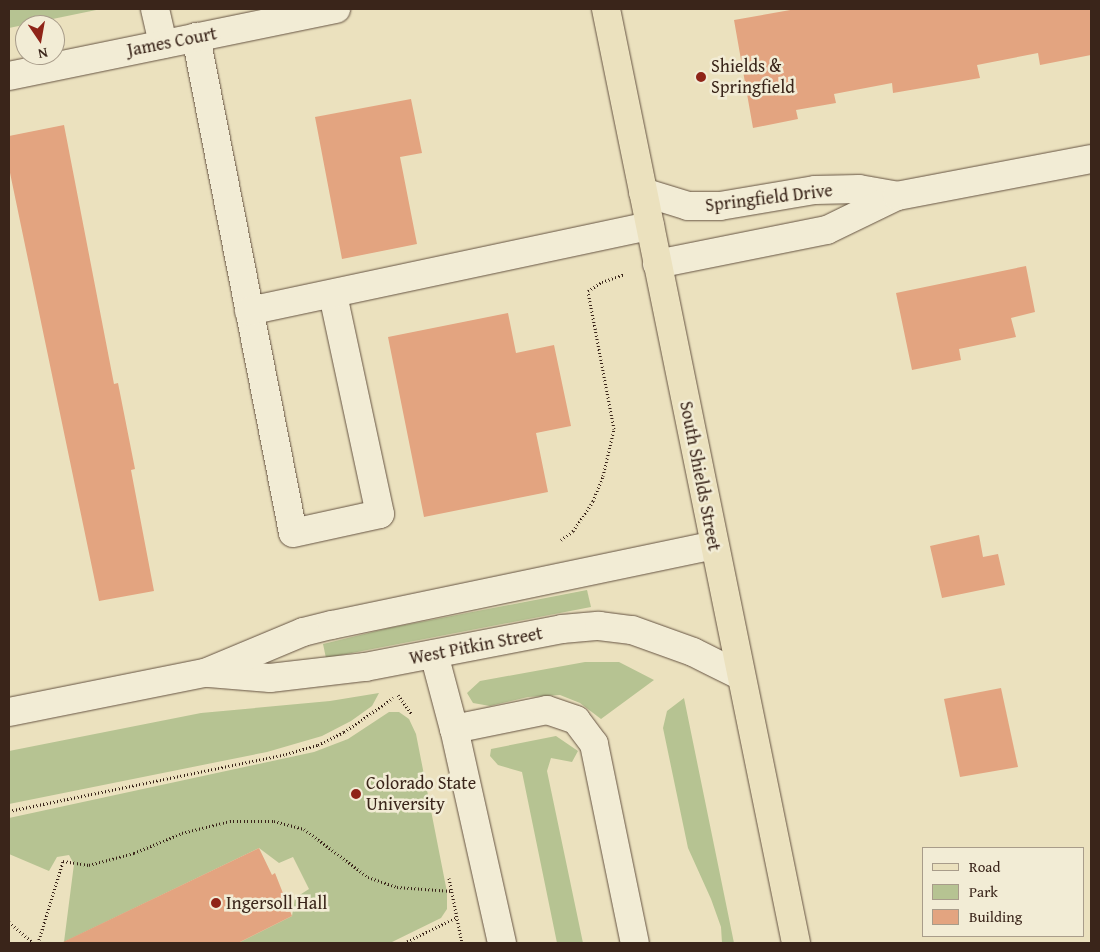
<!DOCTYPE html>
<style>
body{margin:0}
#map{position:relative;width:1100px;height:952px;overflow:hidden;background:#ebe1be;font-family:"Gentium Book Plus",serif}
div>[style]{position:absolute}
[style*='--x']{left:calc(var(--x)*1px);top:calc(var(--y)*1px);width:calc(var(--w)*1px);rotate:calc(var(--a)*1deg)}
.green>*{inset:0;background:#b6c392}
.building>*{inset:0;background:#e3a480}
.path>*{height:3px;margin-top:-1.5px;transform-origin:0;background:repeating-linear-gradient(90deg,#3a251a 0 1px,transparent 0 3.5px)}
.roads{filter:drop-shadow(0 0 1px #665443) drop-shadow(0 0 1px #665443)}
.minor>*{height:28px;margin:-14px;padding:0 14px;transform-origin:14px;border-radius:14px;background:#f2ecd5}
.major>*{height:28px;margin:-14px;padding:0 14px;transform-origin:14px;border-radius:14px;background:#ebe1be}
.dots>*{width:14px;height:14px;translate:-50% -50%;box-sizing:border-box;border:2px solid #f2ecd5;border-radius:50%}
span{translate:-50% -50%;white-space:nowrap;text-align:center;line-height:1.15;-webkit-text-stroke:5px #f2ecd5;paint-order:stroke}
.street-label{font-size:18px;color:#3a251a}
.poi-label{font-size:18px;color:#3a251a}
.left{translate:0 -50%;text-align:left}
.frame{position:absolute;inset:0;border:10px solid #3a251a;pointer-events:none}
.legend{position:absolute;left:922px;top:847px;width:162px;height:90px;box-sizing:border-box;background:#f2ecd5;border:1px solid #a89c8a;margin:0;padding:6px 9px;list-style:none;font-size:15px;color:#3a251a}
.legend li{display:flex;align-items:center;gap:10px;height:25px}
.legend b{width:25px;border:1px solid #a89c8a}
.north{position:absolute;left:15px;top:15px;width:50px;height:50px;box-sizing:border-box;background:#f2ecd5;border:1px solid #a89c8a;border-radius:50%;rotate:168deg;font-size:14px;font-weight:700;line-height:20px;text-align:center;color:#3a251a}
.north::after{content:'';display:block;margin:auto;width:18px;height:22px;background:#8f2418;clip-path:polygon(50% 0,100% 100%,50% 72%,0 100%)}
</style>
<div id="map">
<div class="green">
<i style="clip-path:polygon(9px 9px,101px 9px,9px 28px)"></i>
<i style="clip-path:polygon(587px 590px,591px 607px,326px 658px,323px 644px,389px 628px)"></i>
<i style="clip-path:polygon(585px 662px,619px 662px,654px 680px,601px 719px,580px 703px,560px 695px,528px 697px,490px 706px,473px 703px,467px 693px,480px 681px)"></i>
<i style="clip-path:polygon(379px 693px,372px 706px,351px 721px,322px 736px,267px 752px,9px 804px,9px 751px,201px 713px,330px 701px)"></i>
<i style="clip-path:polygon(684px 698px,734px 943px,722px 943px,721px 927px,711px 899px,688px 848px,663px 728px,667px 711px)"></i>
<i style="clip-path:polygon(389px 712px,399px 712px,409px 719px,416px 734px,447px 892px,447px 909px,441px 918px,390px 943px,238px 943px,292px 916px,295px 898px,309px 889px,293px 857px,279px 863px,259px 848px,64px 942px,74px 864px,69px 855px,57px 857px,49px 871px,9px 854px,9px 818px,314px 752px,348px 739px)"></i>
<i style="clip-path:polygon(556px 736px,578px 751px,572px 762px,551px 758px,547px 771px,583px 943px,557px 943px,522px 772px,498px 765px,490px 756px,491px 749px)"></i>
</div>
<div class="building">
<i style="clip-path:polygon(796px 9px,1091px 9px,1091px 55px,1040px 65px,1038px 53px,977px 65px,980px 78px,893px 93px,892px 83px,834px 94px,836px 103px,796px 110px,798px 119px,753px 128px,734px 20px)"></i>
<i style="clip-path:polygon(411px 99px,422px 153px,400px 157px,417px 244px,342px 259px,315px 117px)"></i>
<i style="clip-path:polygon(64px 125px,114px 384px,118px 383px,135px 469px,131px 470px,154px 591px,99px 601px,9px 168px,9px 136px)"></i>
<i style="clip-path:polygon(1026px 266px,1035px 312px,1011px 318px,1016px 337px,959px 349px,961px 360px,912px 370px,896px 293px)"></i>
<i style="clip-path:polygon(508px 313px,516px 353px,554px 345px,571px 426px,536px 433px,548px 492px,424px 517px,388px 337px)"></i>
<i style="clip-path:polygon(979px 535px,983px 557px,998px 554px,1005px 585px,942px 598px,930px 546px)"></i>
<i style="clip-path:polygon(1001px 688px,1018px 767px,960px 777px,944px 699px)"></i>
<i style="clip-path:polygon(259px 848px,272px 875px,275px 873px,292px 916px,238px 943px,61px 943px)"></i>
</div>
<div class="path">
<i style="--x:561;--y:540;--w:15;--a:-37"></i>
<i style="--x:573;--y:531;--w:36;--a:-56"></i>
<i style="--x:593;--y:501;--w:27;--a:-68"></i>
<i style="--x:603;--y:476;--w:48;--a:-76.8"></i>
<i style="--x:614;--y:429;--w:140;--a:-100.7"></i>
<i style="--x:588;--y:291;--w:17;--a:-33"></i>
<i style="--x:602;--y:282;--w:24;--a:-19"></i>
<i style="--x:398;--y:695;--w:24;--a:54"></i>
<i style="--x:9;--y:811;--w:283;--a:-11.6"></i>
<i style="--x:286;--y:754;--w:33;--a:-16"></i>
<i style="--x:318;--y:745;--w:29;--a:-27"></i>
<i style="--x:344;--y:732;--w:60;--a:-34.8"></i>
<i style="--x:449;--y:878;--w:66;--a:78.7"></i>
<i style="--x:9;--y:922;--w:32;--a:41"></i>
<i style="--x:38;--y:943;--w:86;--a:-73"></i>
<i style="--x:63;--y:861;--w:26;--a:9"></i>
<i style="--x:89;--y:865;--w:47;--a:-14.9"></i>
<i style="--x:134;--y:853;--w:52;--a:-22.6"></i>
<i style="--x:182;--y:833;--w:49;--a:-14"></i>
<i style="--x:230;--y:821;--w:44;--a:0"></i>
<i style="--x:274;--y:821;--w:31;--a:15"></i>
<i style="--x:304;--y:829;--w:80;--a:36.9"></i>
<i style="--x:368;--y:877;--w:31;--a:19"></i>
<i style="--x:397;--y:887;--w:55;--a:4.2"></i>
<i style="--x:404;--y:943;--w:59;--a:-26.1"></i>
</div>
<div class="roads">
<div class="minor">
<i style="--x:155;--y:9;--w:36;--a:77"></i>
<i style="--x:196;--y:37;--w:505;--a:78.93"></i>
<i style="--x:293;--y:533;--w:89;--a:-12.3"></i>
<i style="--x:380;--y:514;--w:225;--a:-102.1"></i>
<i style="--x:9;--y:76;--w:334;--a:-11.6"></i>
<i style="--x:643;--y:192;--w:47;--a:17.3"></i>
<i style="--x:688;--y:206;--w:32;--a:0"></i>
<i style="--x:720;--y:206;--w:96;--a:-9.6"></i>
<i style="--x:815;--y:190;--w:44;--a:-1.3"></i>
<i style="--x:859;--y:189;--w:39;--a:10"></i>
<i style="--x:657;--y:264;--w:173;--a:-11.3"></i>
<i style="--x:827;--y:230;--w:78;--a:-25.9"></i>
<i style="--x:897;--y:196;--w:197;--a:-10.8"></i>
<i style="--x:249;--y:311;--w:410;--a:-12"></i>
<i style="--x:434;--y:654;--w:78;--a:75.1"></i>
<i style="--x:209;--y:673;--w:61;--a:4.7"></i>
<i style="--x:270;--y:678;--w:96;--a:-6.6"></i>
<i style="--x:365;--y:667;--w:201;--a:-10.9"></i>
<i style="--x:562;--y:629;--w:37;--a:-5"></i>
<i style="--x:599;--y:626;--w:33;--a:7"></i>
<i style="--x:632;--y:630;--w:65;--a:19.8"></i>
<i style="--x:693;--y:652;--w:51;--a:26.6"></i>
<i style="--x:9;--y:712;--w:200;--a:-11.3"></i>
<i style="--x:205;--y:673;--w:106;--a:-22.7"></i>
<i style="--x:303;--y:632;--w:30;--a:-14"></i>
<i style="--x:332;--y:625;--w:390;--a:-11.8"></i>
<i style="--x:502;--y:943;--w:219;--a:-102.6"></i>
<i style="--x:454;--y:729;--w:95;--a:-11.5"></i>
<i style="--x:547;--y:710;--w:31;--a:19"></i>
<i style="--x:576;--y:720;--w:30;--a:53"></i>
<i style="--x:594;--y:744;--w:203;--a:78.4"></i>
</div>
<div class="major">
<i style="--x:606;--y:9;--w:953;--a:78.5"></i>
</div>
</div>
<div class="dots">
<i style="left:701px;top:77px;background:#8f2418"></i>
<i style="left:356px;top:794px;background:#8f2418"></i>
<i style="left:216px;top:903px;background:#8f2418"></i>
</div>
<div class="street-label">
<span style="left:172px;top:42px;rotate:-11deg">James Court</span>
<span style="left:769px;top:198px;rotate:-7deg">Springfield Drive</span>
<span style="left:700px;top:476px;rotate:79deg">South Shields Street</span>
<span style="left:476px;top:646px;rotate:-11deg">West Pitkin Street</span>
</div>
<div class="poi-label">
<span class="left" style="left:711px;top:77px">Shields &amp;<br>Springfield</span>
<span class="left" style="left:366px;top:794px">Colorado State<br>University</span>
<span class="left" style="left:226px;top:903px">Ingersoll Hall</span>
</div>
<div class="frame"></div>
<ul class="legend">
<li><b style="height:6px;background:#ebe1be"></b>Road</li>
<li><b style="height:14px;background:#b6c392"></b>Park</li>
<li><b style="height:14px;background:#e3a480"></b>Building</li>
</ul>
<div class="north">N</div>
</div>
